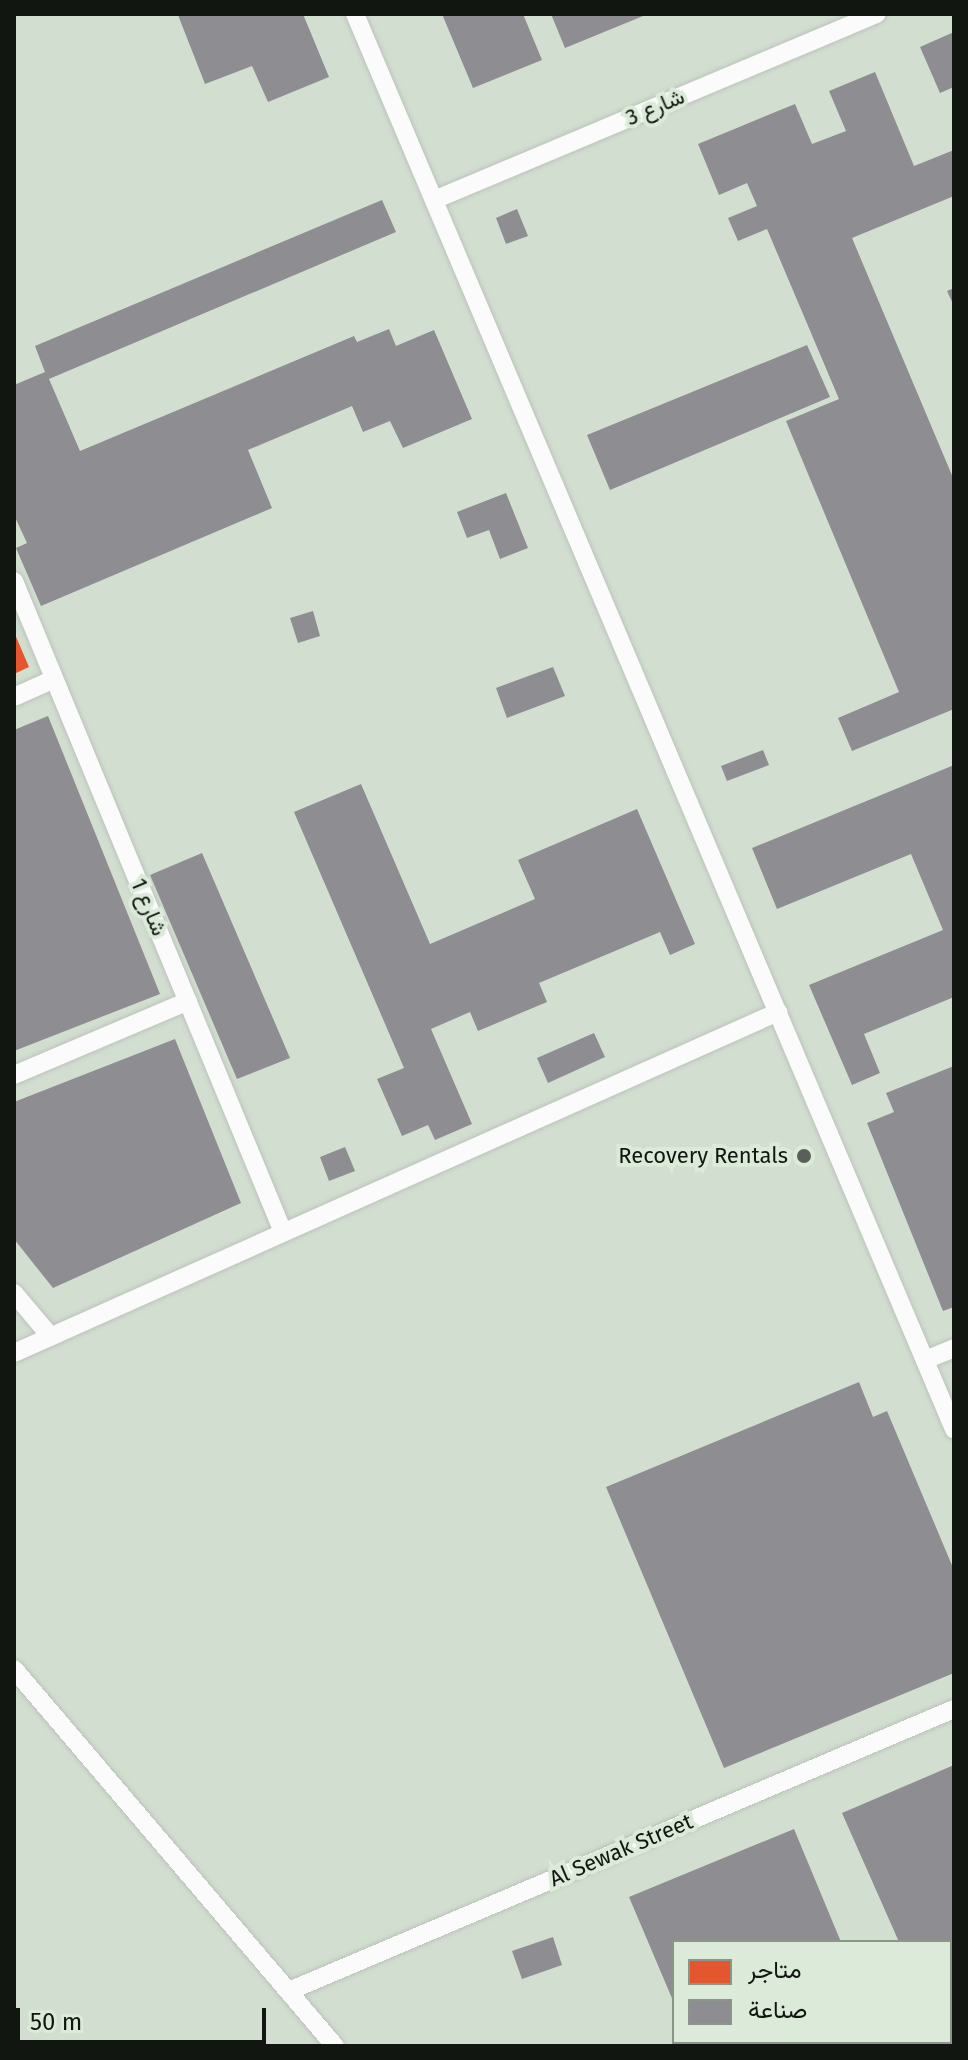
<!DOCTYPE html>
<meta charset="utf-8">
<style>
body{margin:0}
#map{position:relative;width:968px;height:2060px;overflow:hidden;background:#dfe6de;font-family:"Fira Sans",Vazirmatn,sans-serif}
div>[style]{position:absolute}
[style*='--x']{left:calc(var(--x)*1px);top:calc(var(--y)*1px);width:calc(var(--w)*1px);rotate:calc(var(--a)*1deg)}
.built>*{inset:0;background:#d2dfd0}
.shops>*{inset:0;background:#e4572e}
.industry>*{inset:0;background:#8d8d92}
.roads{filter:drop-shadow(0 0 2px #bcc2bc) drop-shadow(0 0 2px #bcc2bc)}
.lane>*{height:18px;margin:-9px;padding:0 9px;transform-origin:9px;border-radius:9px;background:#fafbfa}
.dots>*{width:22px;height:22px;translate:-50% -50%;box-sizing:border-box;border:4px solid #dceada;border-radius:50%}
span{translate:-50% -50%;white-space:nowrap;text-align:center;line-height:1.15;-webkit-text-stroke:8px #dceada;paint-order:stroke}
.street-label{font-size:22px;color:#111611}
.poi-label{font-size:22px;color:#111611}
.right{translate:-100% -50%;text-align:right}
.frame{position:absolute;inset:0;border:16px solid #111611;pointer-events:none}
.legend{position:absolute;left:672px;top:1940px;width:280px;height:104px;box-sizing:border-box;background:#dceada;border:2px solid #8b958a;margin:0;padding:10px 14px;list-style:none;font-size:24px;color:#111611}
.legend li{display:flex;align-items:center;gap:16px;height:40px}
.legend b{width:40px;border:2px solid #8b958a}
.scale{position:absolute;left:16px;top:2008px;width:250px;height:36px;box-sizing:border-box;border:4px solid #111611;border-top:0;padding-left:10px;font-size:24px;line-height:28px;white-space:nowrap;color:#111611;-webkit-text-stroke:6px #dceada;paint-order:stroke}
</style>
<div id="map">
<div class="built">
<i style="clip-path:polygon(evenodd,14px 14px,954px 14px,954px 2046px,14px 2046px,14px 14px,674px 1942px,950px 1942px,950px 2042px,674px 2042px,674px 1942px)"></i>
</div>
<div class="shops">
<i style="clip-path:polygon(14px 632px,29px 667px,14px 674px)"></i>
</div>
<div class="industry">
<i style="clip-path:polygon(303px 14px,329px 77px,268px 102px,252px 66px,205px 84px,178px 15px)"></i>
<i style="clip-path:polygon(442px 14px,523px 14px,542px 60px,473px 88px)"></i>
<i style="clip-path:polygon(551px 14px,648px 14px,565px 48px)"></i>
<i style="clip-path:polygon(954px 32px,954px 87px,940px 93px,920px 47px)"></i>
<i style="clip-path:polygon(875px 72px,914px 166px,954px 150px,954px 196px,852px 238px,954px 480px,954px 709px,852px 751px,838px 718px,899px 692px,786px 421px,839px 399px,767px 229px,738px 241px,728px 218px,757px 206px,747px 183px,719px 195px,698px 144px,795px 104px,812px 144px,846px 131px,829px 91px)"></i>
<i style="clip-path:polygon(382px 200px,396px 232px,49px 379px,80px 451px,354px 336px,357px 342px,389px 329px,396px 346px,434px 330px,472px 419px,403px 448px,390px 421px,363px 432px,352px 406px,248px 450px,272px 508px,41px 606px,16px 548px,27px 543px,14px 515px,14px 385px,45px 372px,35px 346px)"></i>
<i style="clip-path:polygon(517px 209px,528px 236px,506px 244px,496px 218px)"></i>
<i style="clip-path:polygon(954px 288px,954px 306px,947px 291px)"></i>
<i style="clip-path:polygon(807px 345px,830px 397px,610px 490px,587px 435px)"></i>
<i style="clip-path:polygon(506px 493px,528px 548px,500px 559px,489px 530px,467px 538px,457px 512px)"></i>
<i style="clip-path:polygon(313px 611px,320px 636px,298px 643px,290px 618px)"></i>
<i style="clip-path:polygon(553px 667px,565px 696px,507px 718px,496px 688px)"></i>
<i style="clip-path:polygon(48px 716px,160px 994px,14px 1051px,14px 730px)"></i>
<i style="clip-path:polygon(763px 750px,769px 765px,727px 781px,721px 766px)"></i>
<i style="clip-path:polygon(954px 765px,954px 997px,864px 1034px,880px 1073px,852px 1085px,809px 985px,943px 930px,911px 854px,777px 909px,752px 848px)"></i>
<i style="clip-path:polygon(361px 784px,430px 944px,535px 899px,518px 860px,637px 809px,695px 944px,670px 955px,660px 932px,539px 983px,547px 1002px,478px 1031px,470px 1012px,431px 1029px,472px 1124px,435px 1140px,428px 1125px,402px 1136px,377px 1079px,404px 1068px,294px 812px)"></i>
<i style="clip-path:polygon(202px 853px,290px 1058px,237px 1079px,150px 875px)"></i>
<i style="clip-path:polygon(594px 1033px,605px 1057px,548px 1083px,537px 1058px)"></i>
<i style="clip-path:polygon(175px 1039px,241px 1203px,53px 1288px,14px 1239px,14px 1102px)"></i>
<i style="clip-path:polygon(954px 1066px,954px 1307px,943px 1311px,867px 1123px,894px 1112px,886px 1093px)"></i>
<i style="clip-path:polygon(345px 1147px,355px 1171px,329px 1181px,320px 1157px)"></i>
<i style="clip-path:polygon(859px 1382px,873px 1417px,887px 1411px,954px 1570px,954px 1673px,724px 1768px,606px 1487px)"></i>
<i style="clip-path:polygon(954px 1765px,954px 2046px,944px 2046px,942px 2042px,950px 2042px,950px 1942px,899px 1942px,842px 1813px)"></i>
<i style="clip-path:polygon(794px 1829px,841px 1942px,674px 1942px,674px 2003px,629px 1897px)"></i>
<i style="clip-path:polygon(553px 1937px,562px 1965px,522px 1979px,512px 1951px)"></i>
<i style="clip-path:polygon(690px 2042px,883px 2042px,885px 2046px,692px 2046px)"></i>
</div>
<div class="roads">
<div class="lane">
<i style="--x:355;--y:14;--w:1537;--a:67.06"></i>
<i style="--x:434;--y:200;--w:480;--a:-22.8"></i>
<i style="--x:14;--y:581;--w:704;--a:67.55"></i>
<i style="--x:14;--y:697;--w:44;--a:-24.2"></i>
<i style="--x:14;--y:1075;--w:189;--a:-23"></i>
<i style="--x:14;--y:1293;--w:57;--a:49.9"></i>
<i style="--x:14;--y:1353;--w:837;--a:-24.05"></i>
<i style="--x:925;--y:1360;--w:31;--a:-22"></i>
<i style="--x:14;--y:1669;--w:495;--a:49.6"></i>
<i style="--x:289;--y:1991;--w:722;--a:-22.98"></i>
</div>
</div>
<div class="dots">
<i style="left:804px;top:1156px;background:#595f59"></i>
</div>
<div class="street-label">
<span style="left:655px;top:107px;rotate:-23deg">شارع 3</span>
<span style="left:149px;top:907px;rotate:67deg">شارع 1</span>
<span style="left:621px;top:1850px;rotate:-23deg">Al Sewak Street</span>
</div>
<div class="poi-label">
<span class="right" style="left:788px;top:1156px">Recovery Rentals</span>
</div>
<div class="frame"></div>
<ul class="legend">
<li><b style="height:22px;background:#e4572e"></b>متاجر</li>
<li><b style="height:22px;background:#8d8d92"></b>صناعة</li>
</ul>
<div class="scale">50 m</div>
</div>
